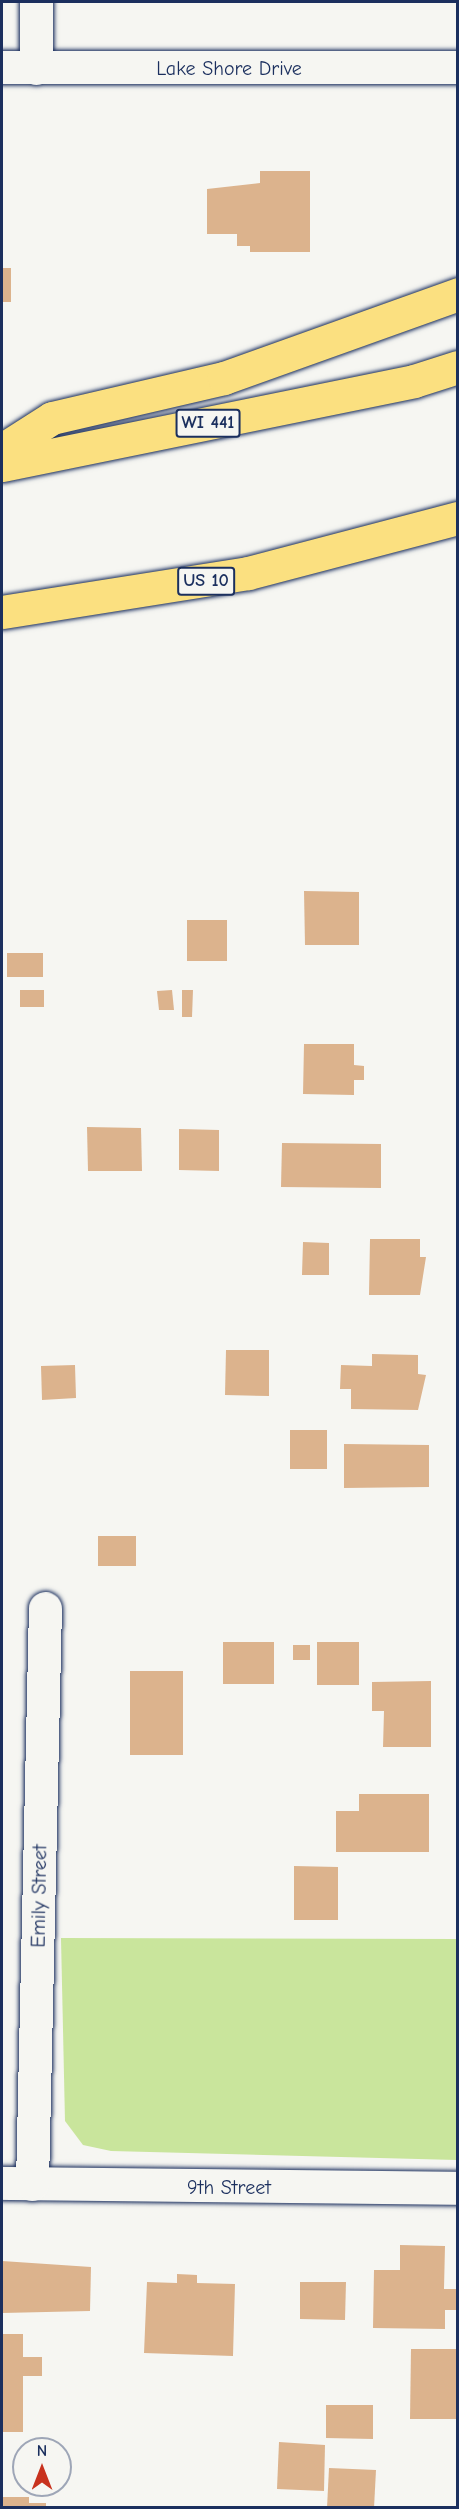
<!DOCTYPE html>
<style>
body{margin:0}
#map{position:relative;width:459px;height:2509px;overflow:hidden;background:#f6f6f2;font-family:"Comic Neue",sans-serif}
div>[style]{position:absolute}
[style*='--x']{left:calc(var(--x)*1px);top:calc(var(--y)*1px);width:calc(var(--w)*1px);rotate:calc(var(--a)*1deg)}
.green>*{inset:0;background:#c9e59c}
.building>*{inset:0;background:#dcb38d}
.roads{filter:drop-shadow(0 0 2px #1b2f5e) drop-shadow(0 0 2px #1b2f5e)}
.street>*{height:33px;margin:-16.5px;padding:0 16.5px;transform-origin:16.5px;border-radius:16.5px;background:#f6f6f2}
.highway>*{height:33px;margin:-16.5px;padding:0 16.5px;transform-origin:16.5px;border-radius:16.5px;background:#fbe080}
span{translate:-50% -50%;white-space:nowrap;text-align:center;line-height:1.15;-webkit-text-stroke:6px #f6f6f2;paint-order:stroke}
.shield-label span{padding:2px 4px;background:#f6f6f2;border:2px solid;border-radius:4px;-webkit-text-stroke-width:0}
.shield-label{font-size:18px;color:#1b2f5e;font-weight:700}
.street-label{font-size:20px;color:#1b2f5e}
.frame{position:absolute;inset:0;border:3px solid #1b2f5e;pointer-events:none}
.north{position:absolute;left:12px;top:2437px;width:60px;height:60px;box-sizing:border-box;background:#f6f6f2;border:2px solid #9ea6b7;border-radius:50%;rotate:0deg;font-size:16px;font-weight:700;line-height:24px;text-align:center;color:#1b2f5e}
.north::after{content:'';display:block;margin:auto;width:21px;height:27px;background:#c8321e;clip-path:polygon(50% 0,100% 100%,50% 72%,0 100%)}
</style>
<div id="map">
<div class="green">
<i style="clip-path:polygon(61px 1938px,457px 1939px,457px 2160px,111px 2151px,83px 2145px,65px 2121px)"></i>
</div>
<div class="building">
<i style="clip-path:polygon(260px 171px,310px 171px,310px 252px,250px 252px,250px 246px,237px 246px,237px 234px,207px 234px,207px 189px,260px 183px)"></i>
<i style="clip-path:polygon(2px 268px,11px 268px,11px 302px,2px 302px)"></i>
<i style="clip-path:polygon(304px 891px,359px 892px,359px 945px,305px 945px)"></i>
<i style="clip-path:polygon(187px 920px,227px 920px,227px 961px,187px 961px)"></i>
<i style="clip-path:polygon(7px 953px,43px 953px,43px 977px,7px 977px)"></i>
<i style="clip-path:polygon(20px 990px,44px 990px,44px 1007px,20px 1007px)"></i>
<i style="clip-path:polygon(172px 990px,174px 1010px,159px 1010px,157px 991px)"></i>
<i style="clip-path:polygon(182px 990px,193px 990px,192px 1017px,182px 1017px)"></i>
<i style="clip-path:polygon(304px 1044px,354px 1044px,354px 1065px,364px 1066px,364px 1080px,354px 1080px,354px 1095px,303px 1094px)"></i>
<i style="clip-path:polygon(87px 1127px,141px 1128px,142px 1171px,88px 1171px)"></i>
<i style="clip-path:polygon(179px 1129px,219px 1130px,219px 1171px,179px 1170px)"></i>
<i style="clip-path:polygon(282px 1143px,381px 1144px,381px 1188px,281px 1187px)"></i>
<i style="clip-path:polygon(370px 1239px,420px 1239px,420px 1257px,426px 1257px,420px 1295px,369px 1295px)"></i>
<i style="clip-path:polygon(303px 1242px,329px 1243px,329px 1275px,302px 1275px)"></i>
<i style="clip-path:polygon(226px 1350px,269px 1350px,269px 1396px,225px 1395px)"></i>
<i style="clip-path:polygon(372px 1354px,418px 1355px,418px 1374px,426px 1375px,418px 1410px,351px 1409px,351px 1389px,340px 1389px,341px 1365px,372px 1366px)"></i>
<i style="clip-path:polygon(75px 1365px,76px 1398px,42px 1400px,41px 1366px)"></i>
<i style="clip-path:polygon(290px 1430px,327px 1430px,327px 1469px,290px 1469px)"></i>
<i style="clip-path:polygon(344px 1444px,429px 1445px,429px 1487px,344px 1488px)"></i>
<i style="clip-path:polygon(98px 1536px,136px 1536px,136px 1566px,98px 1566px)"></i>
<i style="clip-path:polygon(223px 1642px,274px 1642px,274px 1684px,223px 1684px)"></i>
<i style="clip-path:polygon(317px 1642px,359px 1642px,359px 1685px,317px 1685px)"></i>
<i style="clip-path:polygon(293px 1645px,310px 1645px,310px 1660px,293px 1660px)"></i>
<i style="clip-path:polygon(130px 1671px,183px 1671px,183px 1755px,130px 1755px)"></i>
<i style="clip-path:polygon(431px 1681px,431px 1747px,383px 1747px,384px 1711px,372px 1711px,372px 1682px)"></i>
<i style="clip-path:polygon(359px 1794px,429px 1794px,429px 1852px,336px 1852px,336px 1811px,359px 1811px)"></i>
<i style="clip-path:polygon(294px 1866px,338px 1867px,338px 1920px,294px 1920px)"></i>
<i style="clip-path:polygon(400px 2245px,445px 2246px,444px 2289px,456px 2289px,456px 2310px,445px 2310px,445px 2329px,373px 2328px,374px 2270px,400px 2270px)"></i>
<i style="clip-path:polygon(2px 2261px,91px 2267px,90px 2311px,2px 2313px)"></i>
<i style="clip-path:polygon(177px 2274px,197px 2275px,197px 2283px,235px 2284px,233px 2356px,144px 2353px,147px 2282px,177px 2283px)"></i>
<i style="clip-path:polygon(300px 2282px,346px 2282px,345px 2320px,300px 2319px)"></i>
<i style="clip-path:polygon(2px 2334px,23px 2334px,23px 2357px,42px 2357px,42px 2376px,23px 2376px,23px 2432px,2px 2432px)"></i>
<i style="clip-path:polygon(411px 2349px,458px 2349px,458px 2419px,410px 2419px)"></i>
<i style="clip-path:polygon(326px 2405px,373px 2405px,373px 2439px,326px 2438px)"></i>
<i style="clip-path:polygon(279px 2442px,325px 2445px,324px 2491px,277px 2489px)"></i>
<i style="clip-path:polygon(329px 2468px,376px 2470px,374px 2508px,327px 2508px)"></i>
<i style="clip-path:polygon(2px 2497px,29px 2497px,29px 2503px,46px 2503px,46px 2508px,2px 2508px)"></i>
</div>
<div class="roads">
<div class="street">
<i style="--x:36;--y:2;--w:66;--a:90"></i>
<i style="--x:2;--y:67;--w:456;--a:0"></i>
<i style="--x:2;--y:2183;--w:456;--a:0.6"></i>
<i style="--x:32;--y:2184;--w:576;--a:-88.71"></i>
</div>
<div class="highway">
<i style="--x:2;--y:450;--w:59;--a:-32.6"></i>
<i style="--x:52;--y:418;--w:177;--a:-13.1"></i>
<i style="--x:224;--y:378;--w:249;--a:-19.7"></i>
<i style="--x:2;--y:465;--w:420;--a:-11.5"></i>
<i style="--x:414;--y:381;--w:46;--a:-17.7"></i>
<i style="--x:2;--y:612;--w:249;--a:-9"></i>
<i style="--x:248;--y:573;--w:217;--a:-14.7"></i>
</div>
</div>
<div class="shield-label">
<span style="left:208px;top:423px">WI 441</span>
<span style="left:206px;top:581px">US 10</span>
</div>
<div class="street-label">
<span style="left:229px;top:68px">Lake Shore Drive</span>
<span style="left:39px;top:1896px;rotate:-89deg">Emily Street</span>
<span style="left:229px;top:2187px">9th Street</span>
</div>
<div class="frame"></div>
<div class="north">N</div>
</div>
